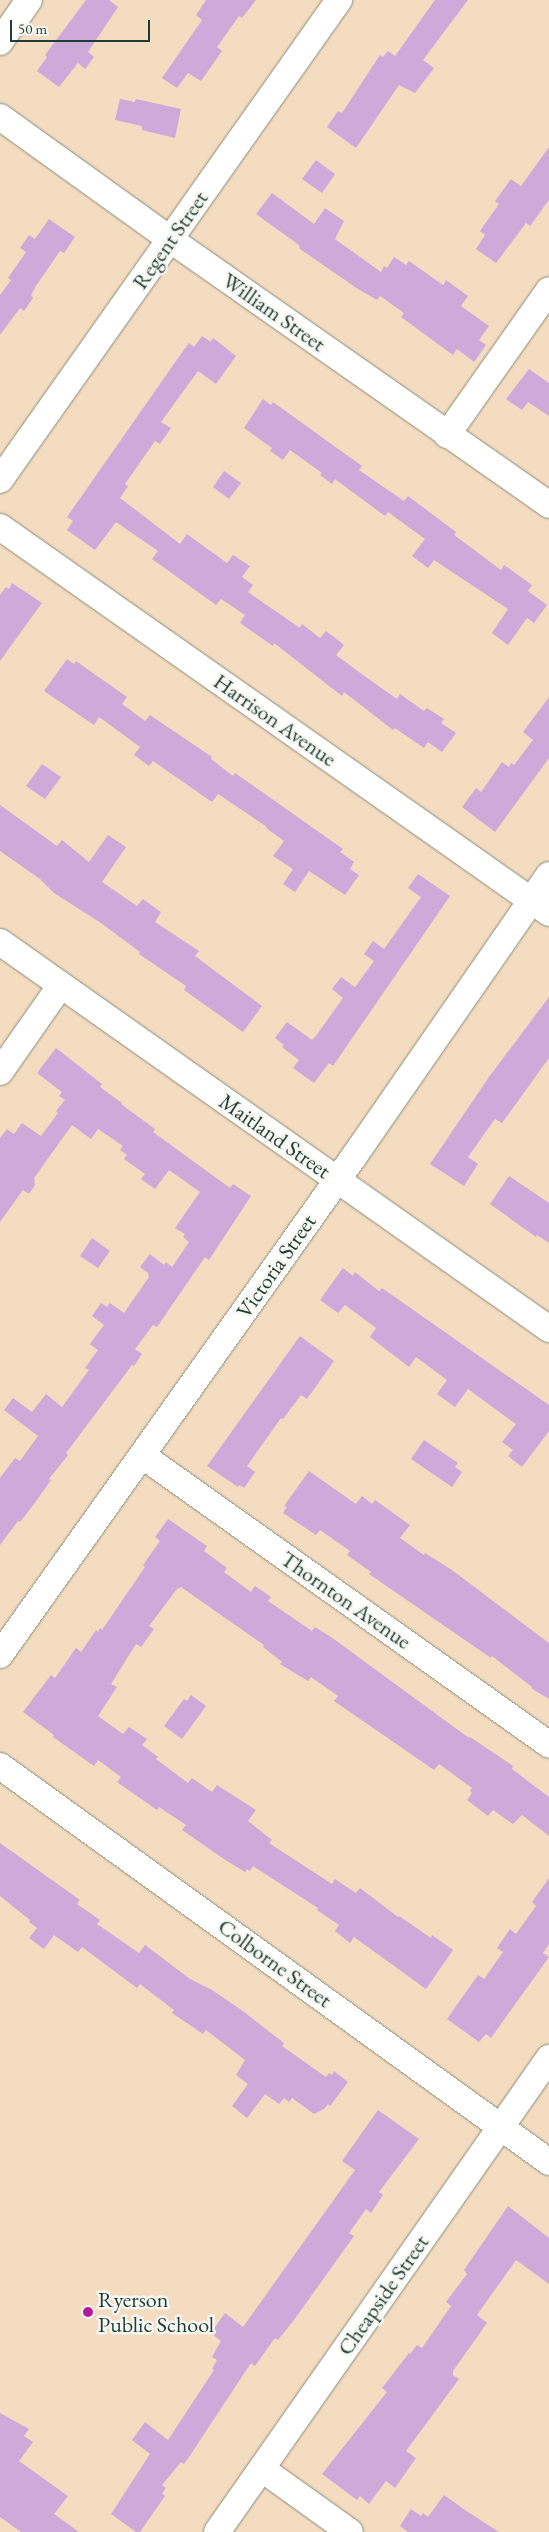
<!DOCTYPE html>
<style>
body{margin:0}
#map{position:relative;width:549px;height:2532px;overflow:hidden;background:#f4dcc1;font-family:"EB Garamond",serif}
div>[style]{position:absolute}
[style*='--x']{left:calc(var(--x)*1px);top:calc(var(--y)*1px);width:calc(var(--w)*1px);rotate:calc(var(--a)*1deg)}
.building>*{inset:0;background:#cdaada}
.roads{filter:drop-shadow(0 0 1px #8a8c7a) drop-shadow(0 0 1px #8a8c7a)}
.minor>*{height:26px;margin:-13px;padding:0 13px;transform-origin:13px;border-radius:13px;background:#fff}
.dots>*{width:14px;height:14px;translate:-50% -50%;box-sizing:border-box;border:2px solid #f6f6f2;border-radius:50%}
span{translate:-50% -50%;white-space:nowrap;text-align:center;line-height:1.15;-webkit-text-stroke:5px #f6f6f2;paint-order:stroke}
.street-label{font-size:22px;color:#1f3d34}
.poi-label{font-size:22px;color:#1f3d34}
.left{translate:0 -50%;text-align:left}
.scale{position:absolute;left:10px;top:20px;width:140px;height:22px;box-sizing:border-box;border:2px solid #1f3d34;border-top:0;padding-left:6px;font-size:15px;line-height:18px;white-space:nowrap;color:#1f3d34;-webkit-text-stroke:4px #f6f6f2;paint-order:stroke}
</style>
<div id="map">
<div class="building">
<i style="clip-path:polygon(86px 0,109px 0,118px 7px,88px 52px,94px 57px,85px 69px,78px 63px,59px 87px,37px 71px,47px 57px,45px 55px)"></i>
<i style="clip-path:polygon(206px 0,256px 0,242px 18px,239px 16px,217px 47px,222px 51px,201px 81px,188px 73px,177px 88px,162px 78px,202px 20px,196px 15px)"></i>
<i style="clip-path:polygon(435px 0,468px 0,423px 60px,434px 68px,415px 93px,399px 85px,356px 148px,327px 127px,338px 111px,342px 113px,380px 55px,383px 57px,388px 51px,395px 56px)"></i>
<i style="clip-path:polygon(120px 99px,135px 102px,136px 99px,181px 109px,175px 138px,142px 130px,142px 126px,115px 120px)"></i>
<i style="clip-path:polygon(549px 147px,549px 200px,530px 226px,526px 223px,496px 263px,476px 249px,485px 235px,480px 231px,499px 204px,495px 201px,511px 179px,521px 186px)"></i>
<i style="clip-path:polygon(316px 160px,335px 174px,322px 193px,302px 179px)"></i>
<i style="clip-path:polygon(272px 193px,314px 224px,325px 208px,344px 221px,335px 239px,381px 272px,384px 266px,387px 268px,394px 257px,406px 265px,409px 261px,443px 285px,446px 280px,468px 296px,461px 306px,489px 326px,479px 340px,486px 345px,474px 362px,457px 349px,453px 355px,401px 317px,404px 313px,380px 296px,377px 300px,358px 289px,300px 249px,299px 245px,256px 214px)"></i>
<i style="clip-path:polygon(49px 219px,75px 237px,64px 253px,60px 251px,36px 286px,31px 295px,33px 298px,24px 311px,20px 308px,0 335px,0 295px,11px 280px,8px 278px,26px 252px,20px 248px,29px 235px,35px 239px)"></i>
<i style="clip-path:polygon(202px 336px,211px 342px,213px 338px,236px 356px,216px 384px,198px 371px,161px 422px,171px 428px,160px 444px,155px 441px,125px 484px,128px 486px,120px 498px,180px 544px,187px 534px,227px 563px,233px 555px,250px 566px,242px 577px,253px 585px,248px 592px,300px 628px,302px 624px,320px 638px,326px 631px,344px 645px,336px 655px,363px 675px,397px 699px,400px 694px,424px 711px,427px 708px,444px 719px,441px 723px,456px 733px,442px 752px,428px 742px,424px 748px,395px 728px,393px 730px,344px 692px,342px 696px,274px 643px,273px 646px,240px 623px,245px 615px,221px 599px,216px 605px,152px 559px,158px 551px,116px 522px,95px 550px,67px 530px,73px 521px,67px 517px,183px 351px,189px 343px,194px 347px)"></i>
<i style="clip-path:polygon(529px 369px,549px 383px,549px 416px,528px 402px,522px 410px,506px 399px)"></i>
<i style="clip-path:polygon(263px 399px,271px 405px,273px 402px,362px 466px,359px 470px,404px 501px,408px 496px,456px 532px,454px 535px,501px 570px,504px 565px,532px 585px,528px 591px,547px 605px,534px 623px,527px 618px,508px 645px,492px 633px,508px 609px,434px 560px,428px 568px,412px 556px,425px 539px,388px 512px,385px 516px,335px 479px,332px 484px,320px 475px,322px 473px,290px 450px,283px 460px,270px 451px,272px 448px,244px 428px)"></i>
<i style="clip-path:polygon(224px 471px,241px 483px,229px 499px,213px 487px)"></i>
<i style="clip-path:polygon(12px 583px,42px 603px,0 661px,0 595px,6px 587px,9px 589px)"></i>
<i style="clip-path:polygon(67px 659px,74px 664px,76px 661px,127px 697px,122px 704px,145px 721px,150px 715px,212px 757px,211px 759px,233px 776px,235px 773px,343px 849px,340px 852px,354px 862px,350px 869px,359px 875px,345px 895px,309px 871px,295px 892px,283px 884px,293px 869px,273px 856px,284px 841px,266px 828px,267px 827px,218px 794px,212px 802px,153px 761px,149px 766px,134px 755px,140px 747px,99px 717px,94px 725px,44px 691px)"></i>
<i style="clip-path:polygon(549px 697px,549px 758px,495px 832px,462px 807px,476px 788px,481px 792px,502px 762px,509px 767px,511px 763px,514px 765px,533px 740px,523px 732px)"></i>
<i style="clip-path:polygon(42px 764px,61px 777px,45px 799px,26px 786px)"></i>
<i style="clip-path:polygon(0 805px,57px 846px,62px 840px,89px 862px,108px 835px,126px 847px,102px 882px,137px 906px,143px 899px,161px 912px,155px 922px,199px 951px,195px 956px,262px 1006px,243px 1032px,184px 990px,186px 986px,139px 954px,140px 952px,101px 923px,54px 893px,40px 879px,0 851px)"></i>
<i style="clip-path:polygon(418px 874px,450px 896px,333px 1066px,329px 1063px,314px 1083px,293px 1068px,299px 1060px,282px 1047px,284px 1045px,275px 1038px,287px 1022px,312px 1040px,316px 1036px,343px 998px,332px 989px,341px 977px,355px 987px,374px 961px,364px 954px,373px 941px,384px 949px,421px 897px,408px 888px)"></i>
<i style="clip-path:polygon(549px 997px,549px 1058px,502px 1123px,495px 1119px,468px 1157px,478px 1164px,464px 1186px,430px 1164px,489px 1077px)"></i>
<i style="clip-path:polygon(56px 1048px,102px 1084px,100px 1087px,122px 1103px,121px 1104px,155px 1129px,153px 1132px,230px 1188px,233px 1184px,251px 1196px,209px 1260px,205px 1257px,157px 1327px,153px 1325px,135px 1349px,142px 1354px,134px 1366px,132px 1365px,66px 1453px,68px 1455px,49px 1479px,51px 1480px,34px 1504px,20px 1522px,18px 1521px,0 1545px,0 1478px,15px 1458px,20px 1461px,38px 1436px,4px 1410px,13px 1398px,32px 1412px,46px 1394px,62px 1407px,89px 1370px,85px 1368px,98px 1350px,90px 1344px,104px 1325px,92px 1316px,101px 1303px,107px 1307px,110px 1303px,124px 1313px,149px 1277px,148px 1273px,140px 1267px,150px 1254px,164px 1265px,166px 1262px,172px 1267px,189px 1242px,183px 1237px,185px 1234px,175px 1228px,200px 1192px,169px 1170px,155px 1189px,141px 1179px,145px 1174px,124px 1159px,127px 1155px,120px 1150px,123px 1146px,98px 1129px,91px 1139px,72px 1125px,34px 1178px,35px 1185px,29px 1194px,23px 1190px,0 1222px,0 1138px,7px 1129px,14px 1134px,22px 1123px,41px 1136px,58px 1113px,56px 1111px,65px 1100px,59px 1096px,62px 1092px,37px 1073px)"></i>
<i style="clip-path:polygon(509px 1176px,549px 1203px,549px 1243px,537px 1235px,536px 1237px,490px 1204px)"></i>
<i style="clip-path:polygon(92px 1238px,110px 1251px,98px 1268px,80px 1256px)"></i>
<i style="clip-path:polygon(343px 1268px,353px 1276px,355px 1272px,379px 1291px,382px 1288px,549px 1405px,549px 1431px,522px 1467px,508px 1456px,513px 1450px,502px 1442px,516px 1424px,468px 1389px,455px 1407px,437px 1394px,447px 1380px,416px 1357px,409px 1367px,370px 1337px,376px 1328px,345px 1305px,338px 1313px,320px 1300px)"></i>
<i style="clip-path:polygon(300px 1336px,334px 1361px,307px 1399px,301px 1395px,283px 1419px,281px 1418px,247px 1466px,255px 1472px,244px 1488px,239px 1485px,238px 1487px,207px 1466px)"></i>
<i style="clip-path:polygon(424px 1440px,458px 1463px,455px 1467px,462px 1472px,452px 1487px,411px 1459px)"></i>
<i style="clip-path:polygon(309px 1471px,356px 1504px,362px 1496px,372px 1504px,375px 1500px,410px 1525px,400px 1538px,424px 1555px,425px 1553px,452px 1570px,549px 1643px,549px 1699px,531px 1688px,532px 1687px,492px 1656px,491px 1658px,369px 1574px,371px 1572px,347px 1555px,350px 1551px,320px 1530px,316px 1535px,283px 1513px,287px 1507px,284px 1506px)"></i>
<i style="clip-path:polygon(168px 1519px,207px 1546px,204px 1551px,227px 1568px,224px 1572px,251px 1592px,255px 1586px,271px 1597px,268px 1601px,312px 1631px,315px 1627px,331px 1637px,469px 1738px,470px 1737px,497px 1755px,513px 1766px,512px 1769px,549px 1797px,549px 1836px,522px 1815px,513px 1824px,493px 1810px,488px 1816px,467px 1800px,472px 1793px,470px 1791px,472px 1788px,439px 1764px,434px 1770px,334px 1701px,338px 1696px,311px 1677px,308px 1681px,280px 1664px,282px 1662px,263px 1647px,264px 1645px,181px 1587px,177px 1589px,149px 1626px,154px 1629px,141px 1647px,136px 1644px,111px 1684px,117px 1687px,98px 1716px,123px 1734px,129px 1727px,147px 1739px,142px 1745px,158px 1757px,156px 1759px,188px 1783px,192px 1778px,212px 1792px,217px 1785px,256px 1810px,248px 1821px,272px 1840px,269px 1843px,332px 1884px,335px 1879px,356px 1893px,360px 1888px,398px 1917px,399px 1916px,431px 1938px,432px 1935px,453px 1950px,426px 1989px,354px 1937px,350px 1943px,335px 1931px,339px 1925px,317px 1910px,318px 1908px,253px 1866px,250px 1871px,247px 1869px,245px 1872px,224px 1859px,182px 1830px,186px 1825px,159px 1807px,157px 1810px,117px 1782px,121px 1777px,98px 1760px,94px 1766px,53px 1737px,54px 1735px,23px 1712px,51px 1675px,55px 1678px,76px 1648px,81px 1652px,96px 1630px,98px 1632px,100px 1628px,102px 1630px,145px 1567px,143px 1565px,160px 1541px,155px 1537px)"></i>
<i style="clip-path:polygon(191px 1695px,206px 1706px,182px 1739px,164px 1726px,184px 1699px,187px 1701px)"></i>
<i style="clip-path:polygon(0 1843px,80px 1900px,77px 1904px,100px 1920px,97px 1924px,139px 1953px,145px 1945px,190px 1979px,212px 1990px,240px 2009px,284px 2043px,282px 2046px,326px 2077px,329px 2073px,332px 2075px,334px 2071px,348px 2082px,330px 2106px,328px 2104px,324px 2109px,314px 2114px,292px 2098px,289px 2102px,284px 2098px,279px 2104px,265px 2094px,247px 2118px,232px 2106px,248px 2084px,236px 2075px,245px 2060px,206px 2030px,203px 2034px,172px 2013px,174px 2010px,140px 1984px,137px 1988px,82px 1947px,78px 1952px,54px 1935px,44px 1949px,29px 1938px,37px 1928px,29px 1922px,30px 1920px,0 1896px)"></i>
<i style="clip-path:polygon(549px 1878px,549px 1944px,543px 1953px,549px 1957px,491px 2038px,486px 2034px,479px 2042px,447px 2019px,478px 1975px,484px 1979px,503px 1952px,497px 1948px,510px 1929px,516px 1934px,536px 1906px,532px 1902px)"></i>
<i style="clip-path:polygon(378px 2110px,419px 2139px,379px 2192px,383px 2195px,371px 2213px,366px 2209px,349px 2233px,354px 2236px,294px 2320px,278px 2340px,275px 2338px,255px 2366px,251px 2363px,189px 2457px,184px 2464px,181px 2462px,162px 2485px,166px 2488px,162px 2493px,165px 2496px,140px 2532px,136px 2532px,111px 2514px,150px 2454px,132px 2440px,145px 2422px,168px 2440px,214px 2370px,212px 2369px,217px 2360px,212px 2357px,221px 2341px,211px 2333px,225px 2313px,243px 2327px,355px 2170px,342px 2161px)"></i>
<i style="clip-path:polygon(508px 2206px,549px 2238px,549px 2284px,516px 2260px,477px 2315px,487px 2323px,453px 2371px,453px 2375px,459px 2379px,406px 2451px,416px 2458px,395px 2488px,386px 2481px,369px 2504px,360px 2496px,357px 2500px,322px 2474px,387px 2392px,382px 2388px,409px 2353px,410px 2354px,417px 2345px,422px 2348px,451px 2306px,446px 2302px,467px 2274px,464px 2270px)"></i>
<i style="clip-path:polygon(0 2413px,29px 2429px,24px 2436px,33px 2442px,19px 2461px,68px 2496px,54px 2514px,79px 2532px,21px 2532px,0 2517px)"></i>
<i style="clip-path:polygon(444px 2495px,468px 2512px,499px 2532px,408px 2532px,400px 2526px,411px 2509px,421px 2516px,423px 2513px,428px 2517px)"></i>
</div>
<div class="roads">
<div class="minor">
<i style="--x:0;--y:42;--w:51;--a:-55.4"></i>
<i style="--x:0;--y:117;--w:211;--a:35.7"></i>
<i style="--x:171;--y:240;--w:462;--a:35"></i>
<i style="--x:447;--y:435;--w:177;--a:-54.9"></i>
<i style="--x:0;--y:480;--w:588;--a:-54.77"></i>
<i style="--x:0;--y:527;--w:671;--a:35.11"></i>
<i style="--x:0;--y:942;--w:672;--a:35.18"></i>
<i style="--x:0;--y:1072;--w:106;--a:-55"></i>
<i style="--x:143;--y:1456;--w:498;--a:35.4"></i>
<i style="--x:0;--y:1655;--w:610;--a:-54.62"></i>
<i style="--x:353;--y:1158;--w:344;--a:-55.3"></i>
<i style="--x:0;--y:1766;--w:677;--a:35.8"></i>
<i style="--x:262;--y:2469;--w:108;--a:35.6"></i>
<i style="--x:217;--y:2532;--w:579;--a:-54.99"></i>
</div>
</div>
<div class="dots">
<i style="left:88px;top:2312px;background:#b5179e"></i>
</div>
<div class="street-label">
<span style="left:170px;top:240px;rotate:-55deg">Regent Street</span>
<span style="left:274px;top:312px;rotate:35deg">William Street</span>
<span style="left:275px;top:720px;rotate:35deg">Harrison Avenue</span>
<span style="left:275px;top:1136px;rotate:35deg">Maitland Street</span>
<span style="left:276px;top:1266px;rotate:-55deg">Victoria Street</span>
<span style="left:346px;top:1600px;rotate:35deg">Thornton Avenue</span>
<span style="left:275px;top:1963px;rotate:36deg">Colborne Street</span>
<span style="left:383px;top:2295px;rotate:-55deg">Cheapside Street</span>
</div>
<div class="poi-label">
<span class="left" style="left:98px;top:2312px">Ryerson<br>Public School</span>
</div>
<div class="scale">50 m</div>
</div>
